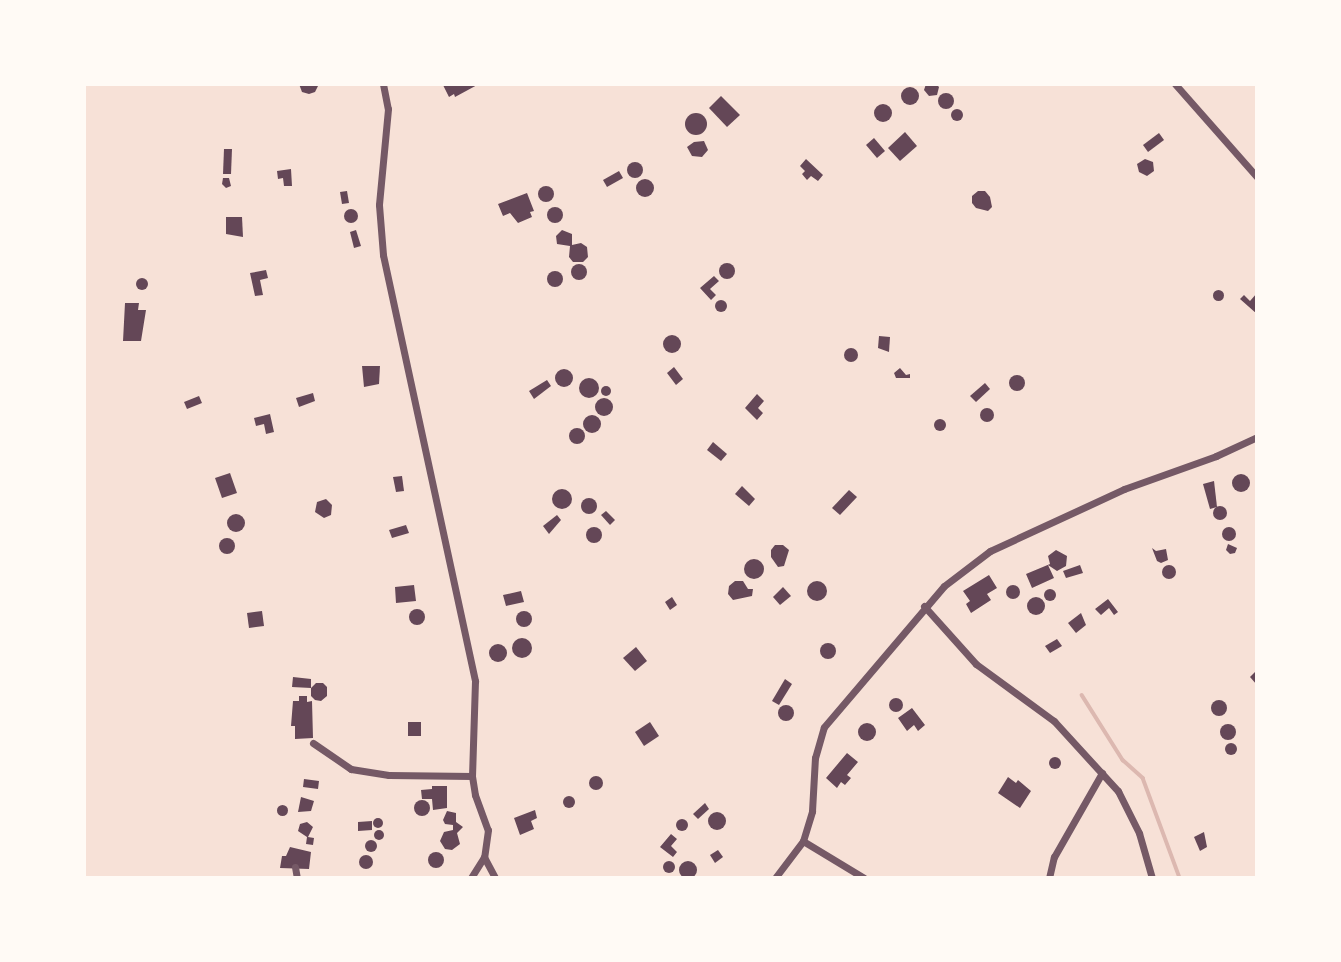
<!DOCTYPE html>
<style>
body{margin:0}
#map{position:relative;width:1341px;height:962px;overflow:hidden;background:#f7e1d7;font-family:"Space Grotesk",sans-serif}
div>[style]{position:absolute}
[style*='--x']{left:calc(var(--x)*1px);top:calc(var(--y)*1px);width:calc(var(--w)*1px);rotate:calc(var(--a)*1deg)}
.stream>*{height:3.5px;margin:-1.75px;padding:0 1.75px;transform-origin:1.75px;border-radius:1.75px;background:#dcb8b0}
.building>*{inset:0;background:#644757}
.round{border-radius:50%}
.minor>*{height:7px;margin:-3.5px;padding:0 3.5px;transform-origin:3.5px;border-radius:3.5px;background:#755966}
span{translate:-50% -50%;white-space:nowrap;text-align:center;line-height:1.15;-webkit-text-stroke:7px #fffaf5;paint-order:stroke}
.frame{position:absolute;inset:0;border:86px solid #fffaf5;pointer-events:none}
</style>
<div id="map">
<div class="stream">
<i style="--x:1082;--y:695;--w:77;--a:57.8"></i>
<i style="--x:1123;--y:760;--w:27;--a:42"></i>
<i style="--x:1143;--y:778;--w:107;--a:69.7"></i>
</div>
<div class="building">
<i style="clip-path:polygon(299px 84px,319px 84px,315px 92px,309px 94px,302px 92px)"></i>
<i style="clip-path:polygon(479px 84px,455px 97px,454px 94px,449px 97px,443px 85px)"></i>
<i style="clip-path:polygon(926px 84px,936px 84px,939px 87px,937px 95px,929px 96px,924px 90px)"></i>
<i class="round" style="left:901px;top:87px;width:18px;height:18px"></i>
<i class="round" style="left:938px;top:93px;width:16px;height:16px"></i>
<i style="clip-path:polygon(721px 96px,740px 115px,727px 127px,709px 108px)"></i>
<i class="round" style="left:874px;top:104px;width:18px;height:18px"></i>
<i class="round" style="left:951px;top:109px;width:12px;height:12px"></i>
<i class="round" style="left:685px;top:113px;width:22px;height:22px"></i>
<i style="clip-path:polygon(905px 132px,917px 146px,900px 161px,888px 148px)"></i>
<i style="clip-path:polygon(1159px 133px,1164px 140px,1148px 152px,1143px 145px)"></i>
<i style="clip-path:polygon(874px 138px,885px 151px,877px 158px,866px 145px)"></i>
<i style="clip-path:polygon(704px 141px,708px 150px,702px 157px,692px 156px,687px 147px,694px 142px)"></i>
<i style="clip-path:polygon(224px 149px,232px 149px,231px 174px,223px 174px)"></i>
<i style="clip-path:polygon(806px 159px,823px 175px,818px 181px,811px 176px,807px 180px,802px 174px,805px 171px,800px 166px)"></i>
<i style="clip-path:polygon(1145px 159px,1153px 162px,1154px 171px,1147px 176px,1139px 172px,1137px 164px)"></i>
<i class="round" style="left:627px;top:162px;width:16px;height:16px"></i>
<i style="clip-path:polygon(291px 169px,292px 186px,284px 186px,283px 178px,278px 179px,277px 171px)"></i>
<i style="clip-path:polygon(619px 171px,623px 178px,607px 187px,603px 180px)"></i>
<i style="clip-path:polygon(223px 178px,229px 178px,231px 186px,226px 188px,222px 184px)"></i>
<i class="round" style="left:636px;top:179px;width:18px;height:18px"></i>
<i class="round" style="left:538px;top:186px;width:16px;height:16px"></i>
<i style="clip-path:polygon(347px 191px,349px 203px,342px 204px,340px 192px)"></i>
<i style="clip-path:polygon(978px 191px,985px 191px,990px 197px,992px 207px,988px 211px,976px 208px,972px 203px,972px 196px)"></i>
<i style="clip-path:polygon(527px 193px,534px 211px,530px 212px,532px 217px,518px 223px,510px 213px,503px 216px,498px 204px)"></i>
<i class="round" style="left:547px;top:207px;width:16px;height:16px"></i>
<i class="round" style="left:344px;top:209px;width:14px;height:14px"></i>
<i style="clip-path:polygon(226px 217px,242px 217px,243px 237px,226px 234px)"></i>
<i style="clip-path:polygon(356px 230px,361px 246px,354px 248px,350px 232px)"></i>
<i style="clip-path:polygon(562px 230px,572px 234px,572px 245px,581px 243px,587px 247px,588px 257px,583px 262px,573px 262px,569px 257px,570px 246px,557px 244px,556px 236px)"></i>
<i class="round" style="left:719px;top:263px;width:16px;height:16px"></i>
<i class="round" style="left:571px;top:264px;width:16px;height:16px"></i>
<i style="clip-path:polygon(266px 270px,268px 278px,260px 280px,263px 295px,255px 296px,250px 273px)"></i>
<i class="round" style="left:547px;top:271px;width:16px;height:16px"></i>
<i style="clip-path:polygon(714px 276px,719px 281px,710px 289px,716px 295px,711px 300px,700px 288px)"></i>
<i class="round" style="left:136px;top:278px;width:12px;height:12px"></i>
<i class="round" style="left:1212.5px;top:289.5px;width:11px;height:11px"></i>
<i style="clip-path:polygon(1257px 293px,1257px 314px,1240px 299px,1244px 295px,1250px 301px)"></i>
<i class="round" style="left:715px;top:300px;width:12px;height:12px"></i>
<i style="clip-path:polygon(125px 303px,139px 303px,138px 310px,146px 310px,141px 341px,123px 341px)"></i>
<i class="round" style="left:663px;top:335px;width:18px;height:18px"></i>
<i style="clip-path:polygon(879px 336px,890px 337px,889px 352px,878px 348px)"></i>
<i class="round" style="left:844px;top:348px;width:14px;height:14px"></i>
<i style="clip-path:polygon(362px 366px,380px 366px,379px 384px,364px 387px)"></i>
<i style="clip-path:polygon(674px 367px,683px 379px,676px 385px,667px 373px)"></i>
<i style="clip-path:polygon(900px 368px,906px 375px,910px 374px,910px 378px,896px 378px,894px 373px)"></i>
<i class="round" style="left:555px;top:369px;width:18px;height:18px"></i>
<i class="round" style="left:1009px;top:375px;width:16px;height:16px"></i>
<i class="round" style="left:579px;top:378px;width:20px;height:20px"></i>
<i style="clip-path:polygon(547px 380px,551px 386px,534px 399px,529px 391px)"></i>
<i style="clip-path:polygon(985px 383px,990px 389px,976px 402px,970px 396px)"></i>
<i class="round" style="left:601px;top:386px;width:10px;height:10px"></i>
<i style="clip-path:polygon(313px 393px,315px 401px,299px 407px,296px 398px)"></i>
<i style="clip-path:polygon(757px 394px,764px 401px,758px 408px,763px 413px,757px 420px,745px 408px)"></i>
<i style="clip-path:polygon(199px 396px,202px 403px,187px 409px,184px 402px)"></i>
<i class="round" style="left:595px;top:398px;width:18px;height:18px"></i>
<i class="round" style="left:980px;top:408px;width:14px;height:14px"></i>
<i style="clip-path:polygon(270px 414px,274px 432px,266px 434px,264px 424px,256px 426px,254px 418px)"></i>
<i class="round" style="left:583px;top:415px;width:18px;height:18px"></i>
<i class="round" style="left:934px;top:419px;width:12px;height:12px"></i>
<i class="round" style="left:569px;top:428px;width:16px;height:16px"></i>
<i style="clip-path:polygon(713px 442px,727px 454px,721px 461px,707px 450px)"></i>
<i style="clip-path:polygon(230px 473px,237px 493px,222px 498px,215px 478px)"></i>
<i class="round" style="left:1232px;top:474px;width:18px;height:18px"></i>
<i style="clip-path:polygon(402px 476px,404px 491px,396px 492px,393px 477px)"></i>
<i style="clip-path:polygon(1214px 481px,1217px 507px,1210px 509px,1203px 484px)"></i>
<i style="clip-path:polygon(742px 486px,755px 499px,749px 506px,735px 494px)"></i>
<i class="round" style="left:552px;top:489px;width:20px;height:20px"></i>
<i style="clip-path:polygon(849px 490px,857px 497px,840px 515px,832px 508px)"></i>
<i class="round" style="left:581px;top:498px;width:16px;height:16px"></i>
<i style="clip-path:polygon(326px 499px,332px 505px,331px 515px,324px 518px,315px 512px,317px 502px)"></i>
<i class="round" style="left:1213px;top:506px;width:14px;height:14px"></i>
<i style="clip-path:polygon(606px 511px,615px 520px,610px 525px,601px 515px)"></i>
<i class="round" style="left:227px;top:514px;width:18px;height:18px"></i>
<i style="clip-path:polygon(557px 515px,561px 520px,549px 534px,543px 526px)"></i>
<i style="clip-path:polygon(406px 525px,409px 533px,392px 538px,389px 530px)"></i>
<i class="round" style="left:586px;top:527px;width:16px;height:16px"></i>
<i class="round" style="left:1222px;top:527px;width:14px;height:14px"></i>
<i class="round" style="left:219px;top:538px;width:16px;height:16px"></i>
<i style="clip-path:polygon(1228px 544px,1237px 548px,1235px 553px,1230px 554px,1226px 550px)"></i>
<i style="clip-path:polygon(775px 545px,783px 545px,789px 550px,784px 566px,778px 567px,771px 557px,771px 550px)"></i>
<i style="clip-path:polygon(1152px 548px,1156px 551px,1166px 549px,1168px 560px,1161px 563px,1157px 561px)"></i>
<i style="clip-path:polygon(1056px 550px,1067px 556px,1066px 566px,1057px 571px,1048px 565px,1054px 578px,1032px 588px,1026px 574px,1050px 564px,1048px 556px)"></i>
<i class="round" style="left:744px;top:559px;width:20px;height:20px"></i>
<i class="round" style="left:1162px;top:565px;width:14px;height:14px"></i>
<i style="clip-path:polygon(1080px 565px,1083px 573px,1066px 578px,1063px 571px)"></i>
<i style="clip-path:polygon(989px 575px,997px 588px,987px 594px,991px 600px,971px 613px,966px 604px,970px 601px,963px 591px)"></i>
<i style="clip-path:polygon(735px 581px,743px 581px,748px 589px,753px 589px,752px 596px,733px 600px,728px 594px,729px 586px)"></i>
<i class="round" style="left:807px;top:581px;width:20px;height:20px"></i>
<i class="round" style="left:1006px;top:585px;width:14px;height:14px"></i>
<i style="clip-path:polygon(414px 585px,416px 601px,396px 603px,395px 587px)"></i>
<i style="clip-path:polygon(783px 587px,791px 596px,780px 605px,773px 597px)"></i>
<i class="round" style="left:1044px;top:589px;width:12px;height:12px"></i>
<i style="clip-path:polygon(521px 591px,524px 602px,506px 606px,503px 595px)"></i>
<i style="clip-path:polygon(672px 597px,677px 605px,670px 610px,665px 602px)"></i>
<i class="round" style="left:1027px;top:597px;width:18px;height:18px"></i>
<i style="clip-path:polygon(1108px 599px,1118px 612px,1114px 615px,1109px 608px,1101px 615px,1095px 609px)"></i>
<i class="round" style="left:409px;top:609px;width:16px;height:16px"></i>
<i class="round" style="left:516px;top:611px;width:16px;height:16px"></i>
<i style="clip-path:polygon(262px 611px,264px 626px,249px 628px,247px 613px)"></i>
<i style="clip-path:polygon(1081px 613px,1086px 625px,1076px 633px,1068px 623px)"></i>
<i class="round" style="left:512px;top:638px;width:20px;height:20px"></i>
<i style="clip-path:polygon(1057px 639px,1062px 646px,1050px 653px,1045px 646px)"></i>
<i class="round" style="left:820px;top:643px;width:16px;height:16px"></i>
<i class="round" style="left:489px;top:644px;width:18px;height:18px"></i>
<i style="clip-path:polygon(636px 647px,647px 661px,635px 671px,623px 658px)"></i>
<i style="clip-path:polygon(1257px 670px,1257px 685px,1250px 677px)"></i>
<i style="clip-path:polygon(293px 677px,311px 679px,311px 688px,316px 683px,323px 683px,327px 687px,327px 696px,321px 701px,315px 700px,311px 696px,311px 688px,292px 687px)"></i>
<i style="clip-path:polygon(785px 679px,792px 684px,779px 705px,772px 701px)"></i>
<i style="clip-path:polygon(299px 696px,307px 696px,307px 702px,312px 701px,313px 738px,295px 739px,295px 726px,291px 726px,293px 701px,299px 701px)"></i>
<i class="round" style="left:889px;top:698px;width:14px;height:14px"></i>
<i class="round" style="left:1211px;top:700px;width:16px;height:16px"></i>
<i class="round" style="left:778px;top:705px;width:16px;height:16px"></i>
<i style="clip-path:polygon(912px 708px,925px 725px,918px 731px,914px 725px,907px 731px,898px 718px)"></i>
<i style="clip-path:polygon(408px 722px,421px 722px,421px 736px,408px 736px)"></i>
<i style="clip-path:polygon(650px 722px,659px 736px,644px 746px,635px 732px)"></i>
<i class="round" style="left:858px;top:723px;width:18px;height:18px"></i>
<i class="round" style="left:1220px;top:724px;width:16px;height:16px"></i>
<i class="round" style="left:1225px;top:743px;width:12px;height:12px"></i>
<i style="clip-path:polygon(847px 753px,858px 762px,847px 775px,851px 778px,845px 785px,841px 782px,837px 788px,826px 778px)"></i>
<i class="round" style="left:1049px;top:757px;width:12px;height:12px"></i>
<i class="round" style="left:589px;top:776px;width:14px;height:14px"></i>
<i style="clip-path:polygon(1008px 777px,1016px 783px,1018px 780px,1031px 791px,1020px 808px,998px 793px)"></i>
<i style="clip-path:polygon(304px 779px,319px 781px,318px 789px,303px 787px)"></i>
<i style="clip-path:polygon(432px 786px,447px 786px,447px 808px,433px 810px,432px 799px,422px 799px,421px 790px,432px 789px)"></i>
<i class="round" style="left:563px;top:796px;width:12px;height:12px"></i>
<i style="clip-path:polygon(301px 797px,314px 801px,311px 811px,298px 812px)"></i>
<i class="round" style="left:414px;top:800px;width:16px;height:16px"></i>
<i style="clip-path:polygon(705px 803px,709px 809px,698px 819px,693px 814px)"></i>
<i class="round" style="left:276.5px;top:804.5px;width:11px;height:11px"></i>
<i style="clip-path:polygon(535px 810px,537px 818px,531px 821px,534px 829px,520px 835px,514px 818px)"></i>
<i style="clip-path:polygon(447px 811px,456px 813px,456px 822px,463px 827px,457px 833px,460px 844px,452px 850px,445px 849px,440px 841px,444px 832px,453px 830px,453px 825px,445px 824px,443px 820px)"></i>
<i class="round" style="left:708px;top:812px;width:18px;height:18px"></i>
<i class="round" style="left:373px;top:818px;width:10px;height:10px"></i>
<i class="round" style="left:676px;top:819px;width:12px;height:12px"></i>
<i style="clip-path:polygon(372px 821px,372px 830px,358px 831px,358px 822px)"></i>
<i style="clip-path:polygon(307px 822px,313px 827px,308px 837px,314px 838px,313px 845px,306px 844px,307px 837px,298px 831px,300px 824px)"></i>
<i class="round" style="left:374px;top:830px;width:10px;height:10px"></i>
<i style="clip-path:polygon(1204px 832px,1207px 847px,1200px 851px,1194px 837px)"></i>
<i style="clip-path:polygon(671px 834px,677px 839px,671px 846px,677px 852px,673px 857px,660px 847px)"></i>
<i class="round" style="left:365px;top:840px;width:12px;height:12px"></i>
<i style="clip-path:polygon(290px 847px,311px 852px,309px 869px,280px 868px,282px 856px,286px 856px)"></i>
<i style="clip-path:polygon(718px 850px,723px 857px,715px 863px,710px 855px)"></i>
<i class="round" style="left:428px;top:852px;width:16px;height:16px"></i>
<i class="round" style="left:359px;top:855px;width:14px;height:14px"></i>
<i class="round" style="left:663px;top:861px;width:12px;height:12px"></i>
<i class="round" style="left:679px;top:861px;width:18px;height:18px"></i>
</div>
<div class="minor">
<i style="--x:383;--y:84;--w:25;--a:79"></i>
<i style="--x:388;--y:109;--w:96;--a:95.4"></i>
<i style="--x:379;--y:205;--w:50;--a:85.4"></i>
<i style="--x:383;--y:255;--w:436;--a:77.8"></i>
<i style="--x:475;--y:681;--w:95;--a:91.8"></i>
<i style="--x:472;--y:776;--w:19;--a:81"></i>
<i style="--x:475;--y:795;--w:37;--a:70"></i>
<i style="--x:488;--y:830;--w:27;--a:98"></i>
<i style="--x:484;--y:857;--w:25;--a:122"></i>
<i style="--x:1175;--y:84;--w:124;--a:48.6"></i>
<i style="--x:924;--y:606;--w:78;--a:48.1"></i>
<i style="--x:976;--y:664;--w:97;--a:36.2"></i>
<i style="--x:1054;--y:721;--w:95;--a:47.6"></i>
<i style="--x:1118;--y:791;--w:47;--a:63.4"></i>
<i style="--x:1139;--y:833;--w:47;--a:73.9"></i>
<i style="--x:313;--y:743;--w:46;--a:34.4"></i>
<i style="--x:351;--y:769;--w:38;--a:9"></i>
<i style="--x:389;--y:775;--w:83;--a:0.7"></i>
<i style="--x:803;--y:841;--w:71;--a:31.2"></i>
<i style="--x:484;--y:857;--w:24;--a:62"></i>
<i style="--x:295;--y:867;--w:11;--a:80"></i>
<i style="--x:775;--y:878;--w:46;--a:-52.9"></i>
<i style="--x:803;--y:841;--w:31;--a:-73"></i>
<i style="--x:812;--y:811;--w:53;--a:-86.8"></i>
<i style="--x:815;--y:758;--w:32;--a:-74"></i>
<i style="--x:824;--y:727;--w:185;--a:-49.6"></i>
<i style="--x:944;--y:586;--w:58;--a:-37.3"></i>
<i style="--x:990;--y:551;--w:148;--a:-24.8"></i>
<i style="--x:1124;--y:489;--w:98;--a:-19.7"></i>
<i style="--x:1216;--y:456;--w:45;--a:-24.9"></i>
<i style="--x:1049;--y:878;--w:22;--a:-77"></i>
<i style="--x:1054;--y:857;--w:97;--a:-60.3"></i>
</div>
<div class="frame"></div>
</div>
